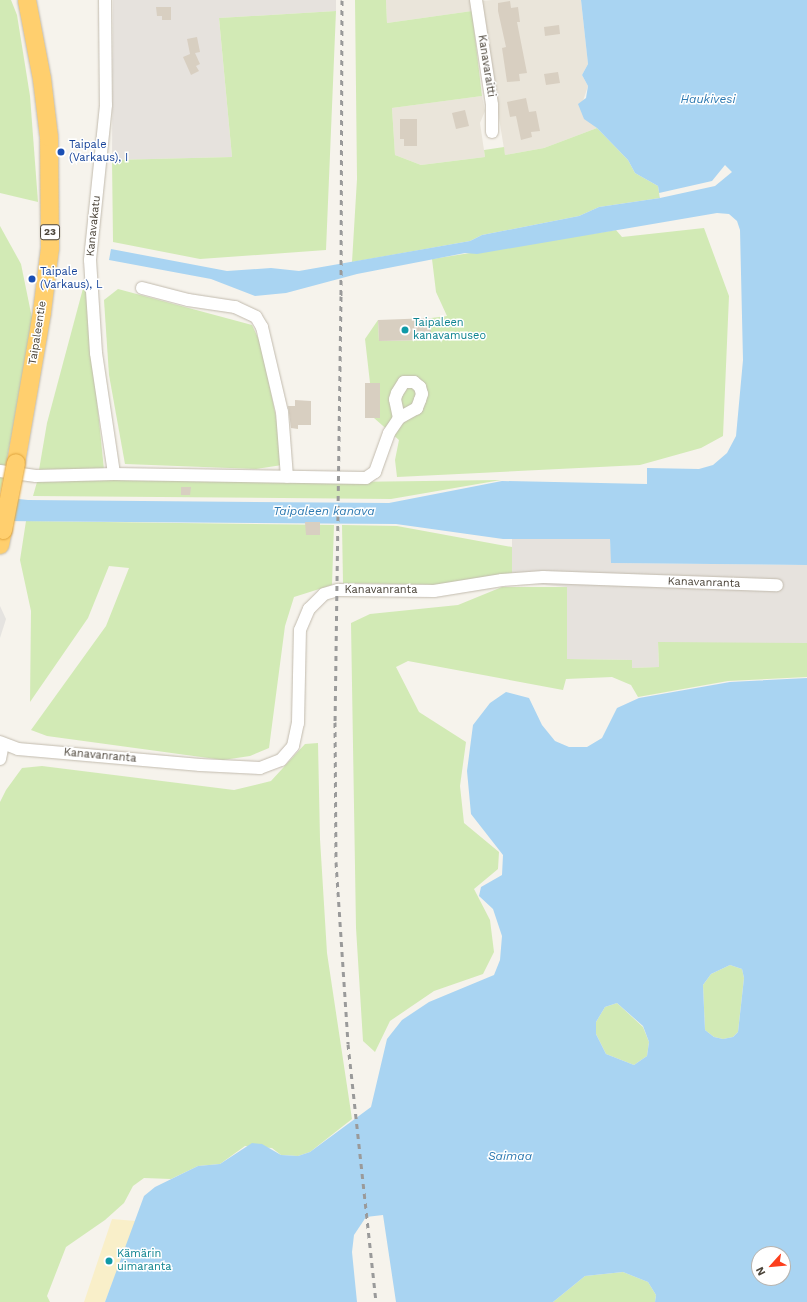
<!DOCTYPE html>
<meta charset="utf-8">
<style>
body{margin:0}
#map{position:relative;width:807px;height:1302px;overflow:hidden;background:#f6f3ec;font-family:"Work Sans",sans-serif}
div>[style]{position:absolute}
[style*='--x']{left:calc(var(--x)*1px);top:calc(var(--y)*1px);width:calc(var(--w)*1px);rotate:calc(var(--a)*1deg)}
.residential>*{inset:0;background:#eae5da}
.industrial>*{inset:0;background:#e6e2dd}
.green>*{inset:0;background:#d2eab5}
.sand>*{inset:0;background:#f9efc9}
.parking>*{inset:0;background:#e5e3e0}
.water>*{inset:0;background:#a9d4f2}
.pier>*{inset:0;background:#f6f3ec}
.building>*{inset:0;background:#d8cfc1}
.roads{filter:drop-shadow(0 0 1px #c2bbae) drop-shadow(0 0 1px #c2bbae)}
.minor>*{height:12px;margin:-6px;padding:0 6px;transform-origin:6px;border-radius:6px;background:#fff}
.highway>*{height:18px;margin:-9px;padding:0 9px;transform-origin:9px;border-radius:9px;background:#ffcf6e}
.rail>*{height:3px;margin-top:-1.5px;transform-origin:0;background:repeating-linear-gradient(90deg,#9a9a9a 0 5px,transparent 0 10px)}
.bridges{filter:drop-shadow(0 0 1px #e0a43c) drop-shadow(0 0 1px #e0a43c)}
.highway-bridge>*{height:18px;margin:-9px;padding:0 9px;transform-origin:9px;border-radius:9px;background:#ffcf6e}
.dots>*{width:11px;height:11px;translate:-50% -50%;box-sizing:border-box;border:2px solid #fff;border-radius:50%}
span{translate:-50% -50%;white-space:nowrap;text-align:center;line-height:1.15;-webkit-text-stroke:3px #fff;paint-order:stroke}
.shield-label span{padding:1px 3px;background:#fff;border:1px solid;border-radius:3px;-webkit-text-stroke-width:0}
.shield-label{font-size:10px;color:#4b4439;font-weight:700}
.street-label{font-size:11px;color:#4b4439}
.transit-label{font-size:11px;color:#164399}
.left{translate:0 -50%;text-align:left}
.culture-label{font-size:11px;color:#0d838f}
.water-label{font-size:12px;color:#2e7ab2;font-style:italic}
.north{position:absolute;left:751px;top:1246px;width:40px;height:40px;box-sizing:border-box;background:#fff;border:1px solid #b7b4b0;border-radius:50%;rotate:243deg;font-size:11px;font-weight:700;line-height:16px;text-align:center;color:#4b4439}
.north::after{content:'';display:block;margin:auto;width:14px;height:18px;background:#fc3f1d;clip-path:polygon(50% 0,100% 100%,50% 72%,0 100%)}
</style>
<div id="map">
<div class="residential">
<i style="clip-path:polygon(386px 0,470px 0,472px 11px,387px 23px)"></i>
<i style="clip-path:polygon(492px 0,581px 0,588px 64px,582px 75px,588px 86px,583px 101px,589px 120px,597px 128px,544px 148px,505px 155px,480px 1px)"></i>
<i style="clip-path:polygon(482px 96px,485px 111px,480px 123px,485px 157px,421px 165px,395px 155px,392px 108px)"></i>
</div>
<div class="industrial">
<i style="clip-path:polygon(113px 0,336px 0,336px 11px,219px 18px,232px 157px,112px 160px)"></i>
<i style="clip-path:polygon(512px 539px,610px 539px,612px 563px,807px 565px,807px 643px,658px 643px,659px 667px,632px 668px,631px 660px,567px 659px,567px 587px,512px 582px)"></i>
</div>
<div class="green">
<i style="clip-path:polygon(0 0,11px 0,17px 15px,30px 96px,38px 202px,0 193px)"></i>
<i style="clip-path:polygon(355px 0,386px 0,387px 23px,472px 11px,482px 96px,392px 108px,395px 155px,421px 165px,485px 157px,484px 150px,504px 147px,505px 155px,544px 148px,597px 128px,628px 160px,635px 173px,658px 186px,660px 198px,599px 207px,579px 216px,482px 235px,470px 241px,352px 262px,357px 179px)"></i>
<i style="clip-path:polygon(336px 11px,326px 250px,200px 259px,113px 242px,112px 160px,232px 157px,219px 18px)"></i>
<i style="clip-path:polygon(0 226px,21px 264px,32px 318px,28px 355px,0 493px)"></i>
<i style="clip-path:polygon(704px 228px,729px 296px,723px 436px,701px 448px,640px 465px,397px 477px,395px 460px,399px 440px,374px 418px,365px 339px,378px 320px,379px 341px,431px 340px,431px 318px,447px 316px,436px 292px,432px 259px,616px 230px,622px 237px)"></i>
<i style="clip-path:polygon(85px 281px,104px 470px,39px 470px,47px 423px)"></i>
<i style="clip-path:polygon(118px 289px,252px 325px,261px 344px,281px 441px,282px 465px,256px 469px,125px 464px,109px 375px,104px 300px)"></i>
<i style="clip-path:polygon(106px 480px,348px 482px,501px 480px,391px 499px,33px 496px,37px 482px)"></i>
<i style="clip-path:polygon(26px 521px,334px 525px,332px 585px,294px 597px,285px 626px,269px 748px,250px 756px,223px 760px,47px 736px,31px 730px,106px 626px,129px 568px,109px 566px,88px 618px,30px 702px,31px 611px,20px 560px)"></i>
<i style="clip-path:polygon(342px 525px,397px 526px,512px 547px,512px 573px,448px 585px,343px 583px)"></i>
<i style="clip-path:polygon(502px 587px,567px 587px,567px 663px,567px 659px,632px 660px,632px 668px,659px 667px,658px 642px,807px 643px,807px 677px,728px 681px,638px 697px,631px 685px,612px 677px,566px 679px,563px 690px,408px 661px,396px 667px,419px 712px,466px 742px,460px 786px,464px 823px,499px 852px,498px 869px,474px 889px,490px 920px,494px 952px,483px 974px,434px 991px,390px 1021px,375px 1052px,363px 1041px,356px 928px,351px 623px,370px 614px,458px 605px)"></i>
<i style="clip-path:polygon(318px 743px,320px 839px,327px 953px,352px 1119px,310px 1152px,298px 1156px,281px 1155px,272px 1148px,245px 1146px,220px 1164px,198px 1166px,171px 1179px,144px 1178px,133px 1186px,124px 1203px,105px 1220px,66px 1247px,47px 1296px,50px 1302px,0 1302px,0 802px,6px 790px,22px 768px,42px 766px,234px 790px,271px 781px,305px 744px)"></i>
<i style="clip-path:polygon(730px 965px,742px 969px,744px 978px,738px 1032px,733px 1037px,723px 1039px,714px 1037px,705px 1030px,703px 985px,711px 974px)"></i>
<i style="clip-path:polygon(617px 1003px,643px 1027px,649px 1042px,647px 1056px,634px 1065px,606px 1054px,596px 1034px,596px 1022px,605px 1007px)"></i>
<i style="clip-path:polygon(623px 1272px,648px 1282px,656px 1295px,655px 1302px,553px 1302px,585px 1276px)"></i>
</div>
<div class="sand">
<i style="clip-path:polygon(112px 1219px,136px 1221px,105px 1302px,84px 1302px)"></i>
</div>
<div class="parking">
<i style="clip-path:polygon(0 606px,6px 619px,0 638px)"></i>
</div>
<div class="water">
<i style="clip-path:polygon(581px 0,807px 0,807px 565px,611px 563px,610px 539px,503px 539px,396px 524px,0 521px,0 497px,28px 500px,389px 503px,502px 481px,647px 484px,647px 468px,699px 469px,713px 465px,727px 453px,736px 436px,743px 360px,740px 230px,737px 221px,729px 214px,717px 213px,477px 254px,465px 253px,357px 274px,286px 293px,255px 296px,211px 279px,109px 260px,111px 249px,227px 271px,271px 268px,299px 271px,470px 241px,482px 235px,579px 216px,599px 207px,660px 198px,658px 186px,635px 173px,628px 160px,597px 128px,584px 119px,578px 104px,586px 98px,588px 86px,582px 75px,588px 64px)"></i>
<i style="clip-path:polygon(evenodd,807px 678px,807px 1302px,655px 1302px,656px 1295px,648px 1282px,623px 1272px,585px 1276px,553px 1302px,396px 1302px,383px 1215px,366px 1217px,354px 1235px,352px 1252px,357px 1302px,105px 1302px,144px 1196px,155px 1187px,198px 1166px,220px 1164px,252px 1143px,262px 1144px,281px 1155px,298px 1156px,310px 1152px,371px 1107px,387px 1039px,402px 1020px,429px 1002px,494px 975px,500px 960px,502px 936px,493px 909px,479px 896px,481px 887px,502px 875px,503px 855px,471px 814px,467px 771px,473px 725px,490px 703px,506px 692px,529px 698px,542px 725px,555px 741px,569px 747px,587px 747px,602px 738px,617px 708px,639px 698px,730px 682px,807px 678px,730px 965px,742px 969px,744px 978px,738px 1032px,733px 1037px,723px 1039px,714px 1037px,705px 1030px,703px 985px,711px 974px,730px 965px,807px 678px,617px 1003px,643px 1026px,649px 1042px,647px 1056px,634px 1065px,606px 1054px,596px 1034px,596px 1022px,605px 1007px,617px 1003px,807px 678px,759px 1254px,783px 1254px,783px 1278px,759px 1278px,759px 1254px)"></i>
</div>
<div class="pier">
<i style="clip-path:polygon(725px 165px,732px 172px,715px 186px,660px 198px,659px 193px,712px 181px)"></i>
</div>
<div class="building">
<i style="clip-path:polygon(510px 1px,511px 8px,518px 7px,520px 22px,517px 22px,527px 73px,519px 74px,520px 81px,507px 82px,502px 48px,506px 47px,498px 11px,498px 3px)"></i>
<i style="clip-path:polygon(156px 7px,171px 7px,171px 20px,162px 20px,162px 16px,157px 16px)"></i>
<i style="clip-path:polygon(559px 25px,560px 34px,545px 36px,544px 27px)"></i>
<i style="clip-path:polygon(197px 37px,200px 52px,195px 53px,200px 64px,196px 66px,199px 71px,191px 75px,183px 57px,190px 54px,187px 39px)"></i>
<i style="clip-path:polygon(558px 72px,560px 83px,546px 85px,544px 74px)"></i>
<i style="clip-path:polygon(526px 98px,529px 112px,536px 111px,540px 131px,531px 132px,532px 137px,521px 140px,516px 116px,510px 117px,507px 102px)"></i>
<i style="clip-path:polygon(465px 110px,469px 126px,456px 129px,452px 113px)"></i>
<i style="clip-path:polygon(400px 119px,417px 119px,417px 146px,404px 146px,404px 139px,400px 139px)"></i>
<i style="clip-path:polygon(431px 318px,431px 340px,379px 341px,378px 320px)"></i>
<i style="clip-path:polygon(365px 383px,380px 383px,380px 418px,365px 418px)"></i>
<i style="clip-path:polygon(295px 400px,311px 401px,311px 425px,298px 425px,298px 429px,291px 428px,288px 406px,295px 406px)"></i>
<i style="clip-path:polygon(181px 487px,191px 487px,190px 495px,181px 495px)"></i>
<i style="clip-path:polygon(305px 522px,320px 522px,320px 535px,306px 535px)"></i>
</div>
<div class="roads">
<div class="minor">
<i style="--x:105;--y:0;--w:105;--a:89.5"></i>
<i style="--x:106;--y:105;--w:156;--a:95.9"></i>
<i style="--x:90;--y:260;--w:93;--a:86.3"></i>
<i style="--x:96;--y:353;--w:122;--a:81.5"></i>
<i style="--x:476;--y:0;--w:106;--a:81.3"></i>
<i style="--x:492;--y:105;--w:27;--a:90"></i>
<i style="--x:142;--y:288;--w:48;--a:14.6"></i>
<i style="--x:188;--y:300;--w:48;--a:8.5"></i>
<i style="--x:235;--y:307;--w:23;--a:25"></i>
<i style="--x:256;--y:317;--w:12;--a:59"></i>
<i style="--x:262;--y:327;--w:87;--a:76.8"></i>
<i style="--x:282;--y:412;--w:65;--a:85.6"></i>
<i style="--x:0;--y:471;--w:36;--a:8"></i>
<i style="--x:36;--y:476;--w:78;--a:-1.5"></i>
<i style="--x:114;--y:474;--w:252;--a:0.9"></i>
<i style="--x:366;--y:478;--w:11;--a:-34"></i>
<i style="--x:375;--y:472;--w:41;--a:-70.3"></i>
<i style="--x:389;--y:433;--w:18;--a:-56"></i>
<i style="--x:399;--y:418;--w:19;--a:-102"></i>
<i style="--x:395;--y:399;--w:6;--a:-72"></i>
<i style="--x:397;--y:393;--w:13;--a:-58"></i>
<i style="--x:404;--y:382;--w:10;--a:0"></i>
<i style="--x:414;--y:382;--w:8;--a:40"></i>
<i style="--x:420;--y:387;--w:7;--a:74"></i>
<i style="--x:422;--y:394;--w:6;--a:108"></i>
<i style="--x:420;--y:400;--w:9;--a:111"></i>
<i style="--x:417;--y:408;--w:21;--a:151"></i>
<i style="--x:0;--y:742;--w:19;--a:21"></i>
<i style="--x:18;--y:749;--w:183;--a:5"></i>
<i style="--x:200;--y:765;--w:60;--a:2.9"></i>
<i style="--x:260;--y:768;--w:22;--a:-21"></i>
<i style="--x:281;--y:760;--w:18;--a:-49"></i>
<i style="--x:293;--y:746;--w:24;--a:-78"></i>
<i style="--x:298;--y:723;--w:93;--a:-88.8"></i>
<i style="--x:300;--y:630;--w:23;--a:-67"></i>
<i style="--x:309;--y:609;--w:21;--a:-45"></i>
<i style="--x:324;--y:594;--w:15;--a:-16"></i>
<i style="--x:338;--y:590;--w:96;--a:0.6"></i>
<i style="--x:434;--y:591;--w:69;--a:-9.2"></i>
<i style="--x:502;--y:580;--w:41;--a:-4.2"></i>
<i style="--x:543;--y:577;--w:234;--a:2"></i>
<i style="--x:0;--y:759;--w:15;--a:-79"></i>
</div>
<div class="highway">
<i style="--x:16;--y:463;--w:153;--a:-80.2"></i>
<i style="--x:42;--y:312;--w:64;--a:-82.9"></i>
<i style="--x:50;--y:248;--w:111;--a:-90.5"></i>
<i style="--x:49;--y:137;--w:58;--a:-96.9"></i>
<i style="--x:42;--y:79;--w:80;--a:-100.8"></i>
<i style="--x:0;--y:545;--w:15;--a:-79"></i>
</div>
</div>
<div class="rail">
<i style="--x:342;--y:0;--w:296;--a:90.2"></i>
<i style="--x:341;--y:296;--w:426;--a:90.8"></i>
<i style="--x:335;--y:722;--w:140;--a:89.6"></i>
<i style="--x:336;--y:862;--w:182;--a:86.2"></i>
<i style="--x:348;--y:1044;--w:260;--a:83.8"></i>
</div>
<div class="bridges">
<div class="highway-bridge">
<i style="--x:3;--y:530;--w:68;--a:-79"></i>
</div>
</div>
<div class="dots">
<i style="left:61px;top:152px;background:#1a4fb4"></i>
<i style="left:32px;top:279px;background:#1a4fb4"></i>
<i style="left:405px;top:330px;background:#0f9aa8"></i>
<i style="left:109px;top:1261px;background:#0f9aa8"></i>
</div>
<div class="shield-label">
<span style="left:50px;top:232px">23</span>
</div>
<div class="street-label">
<span style="left:486px;top:66px;rotate:81deg">Kanavaraitti</span>
<span style="left:94px;top:226px;rotate:-84deg">Kanavakatu</span>
<span style="left:38px;top:333px;rotate:-81deg">Taipaleentie</span>
<span style="left:704px;top:583px;rotate:2deg">Kanavanranta</span>
<span style="left:381px;top:590px">Kanavanranta</span>
<span style="left:100px;top:756px;rotate:5deg">Kanavanranta</span>
</div>
<div class="transit-label">
<span class="left" style="left:69px;top:152px">Taipale<br>(Varkaus), I</span>
<span class="left" style="left:40px;top:279px">Taipale<br>(Varkaus), L</span>
</div>
<div class="culture-label">
<span class="left" style="left:413px;top:330px">Taipaleen<br>kanavamuseo</span>
<span class="left" style="left:117px;top:1261px">Kämärin<br>uimaranta</span>
</div>
<div class="water-label">
<span style="left:708px;top:100px">Haukivesi</span>
<span style="left:324px;top:512px">Taipaleen kanava</span>
<span style="left:510px;top:1157px">Saimaa</span>
</div>
<div class="north">N</div>
</div>
